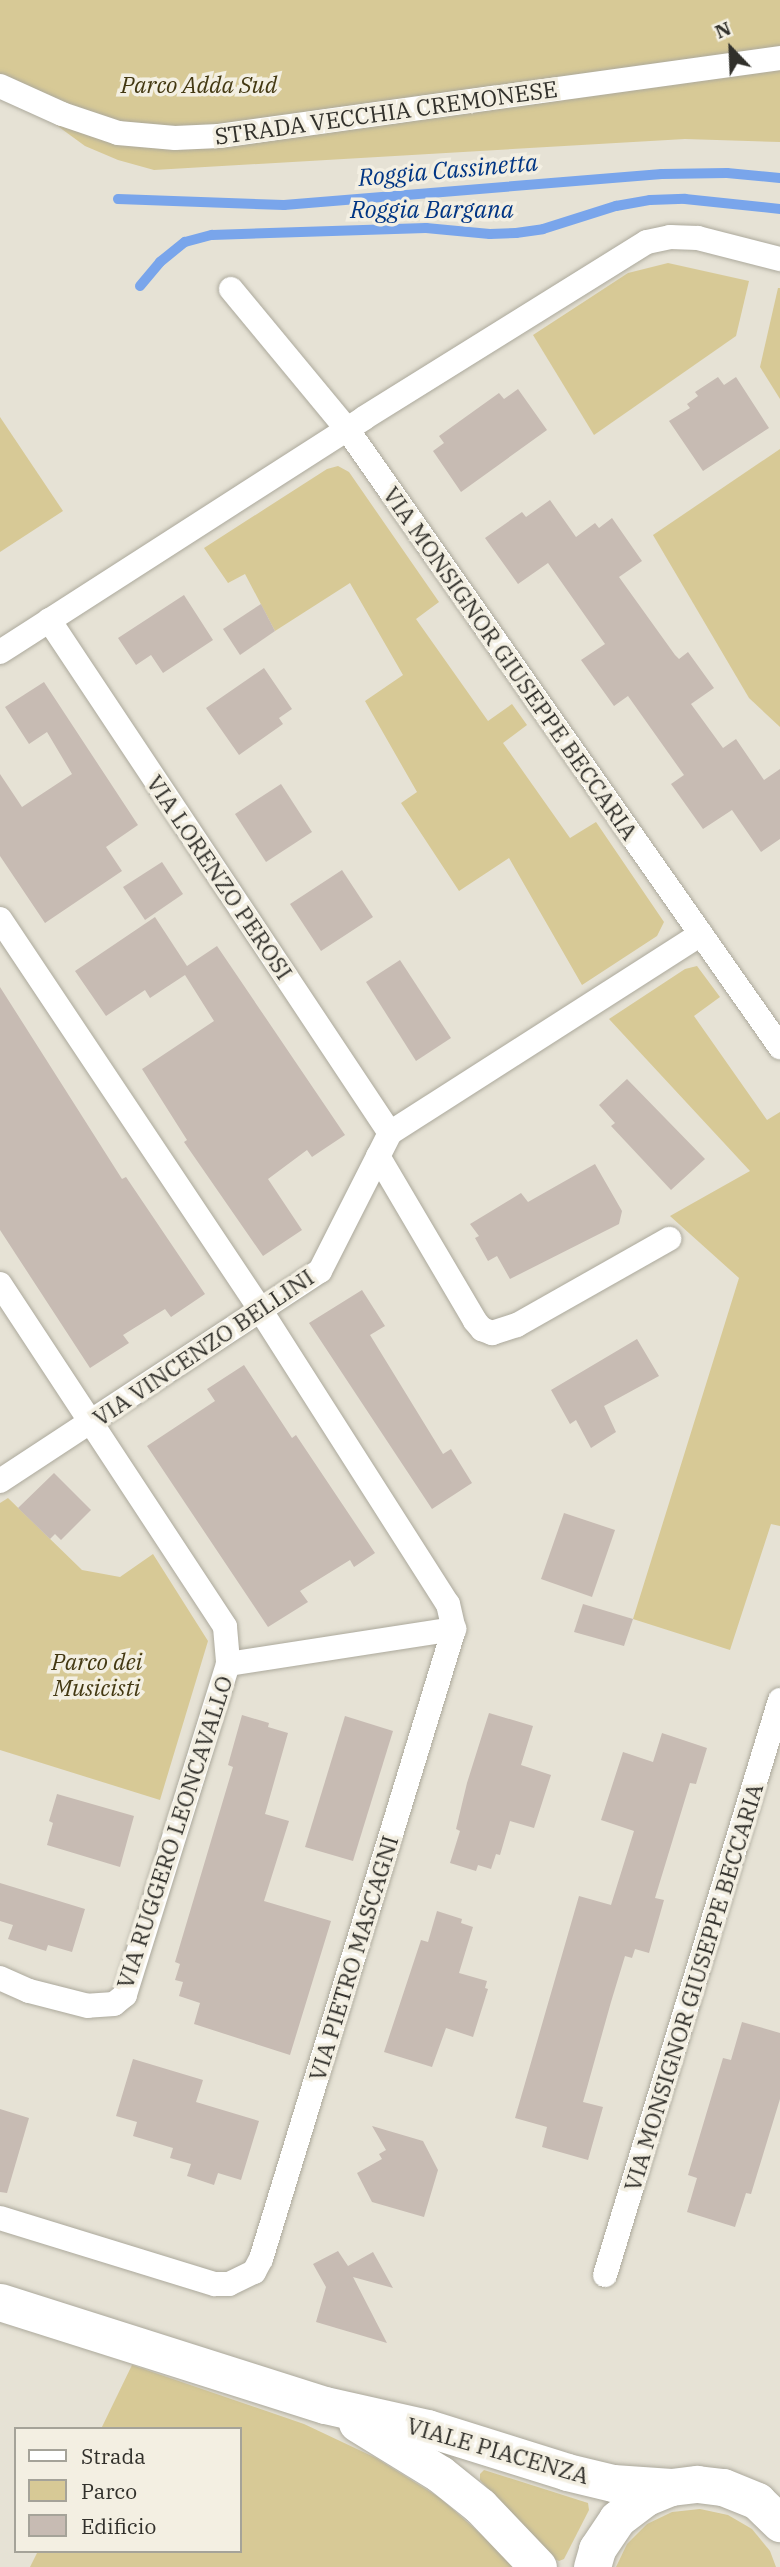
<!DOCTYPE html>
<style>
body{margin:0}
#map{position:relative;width:780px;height:2567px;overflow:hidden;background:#e6e2d5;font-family:"IBM Plex Serif",serif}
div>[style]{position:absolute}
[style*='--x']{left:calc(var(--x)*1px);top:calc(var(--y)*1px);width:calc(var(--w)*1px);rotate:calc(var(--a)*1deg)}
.green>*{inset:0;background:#d7c996}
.stream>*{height:10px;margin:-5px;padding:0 5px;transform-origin:5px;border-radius:5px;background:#79a5eb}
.building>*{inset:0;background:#c7bbb3}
.roads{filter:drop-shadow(0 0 2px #aca99c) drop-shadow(0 0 2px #aca99c)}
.street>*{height:24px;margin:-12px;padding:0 12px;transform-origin:12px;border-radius:12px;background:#fff}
.secondary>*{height:37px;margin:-18.5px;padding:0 18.5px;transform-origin:18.5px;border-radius:18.5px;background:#fff}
span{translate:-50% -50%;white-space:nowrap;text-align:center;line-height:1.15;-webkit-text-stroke:7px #f3efe2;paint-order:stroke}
.park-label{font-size:23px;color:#433812;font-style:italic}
.street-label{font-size:23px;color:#31302b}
.water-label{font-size:24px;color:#003584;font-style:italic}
.legend{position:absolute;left:14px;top:2427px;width:228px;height:126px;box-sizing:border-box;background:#f3efe2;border:2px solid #a5a399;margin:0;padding:9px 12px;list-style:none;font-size:21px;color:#31302b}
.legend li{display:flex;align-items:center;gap:14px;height:35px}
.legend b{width:35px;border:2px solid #a5a399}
.north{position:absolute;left:696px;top:14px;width:70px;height:70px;-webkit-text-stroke:5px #f3efe2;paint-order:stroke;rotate:337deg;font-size:19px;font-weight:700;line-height:28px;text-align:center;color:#31302b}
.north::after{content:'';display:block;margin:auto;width:24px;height:32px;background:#31302b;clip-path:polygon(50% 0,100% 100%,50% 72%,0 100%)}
</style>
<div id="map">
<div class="green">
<i style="clip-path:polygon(0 0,780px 0,780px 142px,685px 139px,154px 170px,118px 160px,85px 146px,0 84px)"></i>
<i style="clip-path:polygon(668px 263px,749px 281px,736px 336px,594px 435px,533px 335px,628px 273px)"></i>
<i style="clip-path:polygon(778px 288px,780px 288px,780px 399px,760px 367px)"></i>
<i style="clip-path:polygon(0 417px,63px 511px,0 552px)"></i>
<i style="clip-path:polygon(780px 449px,780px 727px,749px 698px,653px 535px)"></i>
<i style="clip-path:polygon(338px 466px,349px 472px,439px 602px,416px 619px,488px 721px,512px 704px,527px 725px,503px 743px,570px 838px,596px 822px,664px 922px,657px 936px,582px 985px,509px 858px,459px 891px,401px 803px,417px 792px,365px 701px,403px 675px,350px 583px,275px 631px,245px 574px,228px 583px,204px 548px,327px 469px)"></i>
<i style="clip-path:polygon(697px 966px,720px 997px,694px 1016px,767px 1120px,780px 1112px,780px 1526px,771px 1524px,730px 1650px,633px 1619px,739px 1278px,670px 1216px,750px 1171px,609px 1019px,685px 969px)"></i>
<i style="clip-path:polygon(8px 1498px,82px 1570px,120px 1577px,153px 1554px,208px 1641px,160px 1800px,0 1750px,0 1503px)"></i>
<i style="clip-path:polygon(132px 2365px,304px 2424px,376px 2458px,440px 2498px,491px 2543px,513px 2567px,30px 2567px,38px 2551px,240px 2551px,240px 2429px,101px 2429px)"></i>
<i style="clip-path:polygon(484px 2470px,588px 2503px,589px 2510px,564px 2559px,559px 2561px,553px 2558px,480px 2480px,480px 2474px)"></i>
<i style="clip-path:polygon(700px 2509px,728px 2515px,752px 2529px,770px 2551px,776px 2567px,616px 2567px,627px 2544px,647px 2524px,672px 2512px)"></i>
</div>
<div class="stream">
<i style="--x:118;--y:199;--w:166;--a:2.1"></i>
<i style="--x:284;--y:205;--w:379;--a:-4.7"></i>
<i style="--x:662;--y:174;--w:65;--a:-0.9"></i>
<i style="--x:727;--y:173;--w:53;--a:5.4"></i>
<i style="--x:140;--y:286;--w:31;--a:-50"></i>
<i style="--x:160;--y:262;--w:32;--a:-39"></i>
<i style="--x:185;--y:242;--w:28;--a:-15"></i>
<i style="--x:212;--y:235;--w:214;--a:-1.9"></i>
<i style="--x:426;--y:228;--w:64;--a:5.4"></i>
<i style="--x:490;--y:234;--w:26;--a:-2"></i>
<i style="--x:516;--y:233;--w:27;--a:-8"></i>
<i style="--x:543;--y:229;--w:77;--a:-17.5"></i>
<i style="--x:616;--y:206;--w:35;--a:-10"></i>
<i style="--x:650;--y:200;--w:35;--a:-2"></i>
<i style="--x:685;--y:199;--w:96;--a:6"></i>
</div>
<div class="building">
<i style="clip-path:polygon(718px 377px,724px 385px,736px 377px,769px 428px,703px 471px,669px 421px,690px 408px,687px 404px,698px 396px,695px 392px)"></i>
<i style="clip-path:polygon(518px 389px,547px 430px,461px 492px,433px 451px,444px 443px,439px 436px,499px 393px,504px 399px)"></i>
<i style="clip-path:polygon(550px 500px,576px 537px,595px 523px,599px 528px,612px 518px,642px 561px,619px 577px,675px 655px,679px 659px,688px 652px,714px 688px,691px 704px,723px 748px,736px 739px,764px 780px,780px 769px,780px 839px,761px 852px,732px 810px,703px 829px,671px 784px,684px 775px,628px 696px,614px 706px,581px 660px,605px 644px,548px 563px,518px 584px,485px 538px,522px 512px,526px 517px)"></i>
<i style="clip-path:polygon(184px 595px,213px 640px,163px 673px,151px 655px,136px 665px,118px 638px)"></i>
<i style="clip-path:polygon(261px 604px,275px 631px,240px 655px,223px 629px)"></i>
<i style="clip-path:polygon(264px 668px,292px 709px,279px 718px,283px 724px,239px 755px,206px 708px)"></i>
<i style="clip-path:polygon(44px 682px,138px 825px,106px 847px,122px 871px,45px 923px,0 856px,0 774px,22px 807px,72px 774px,47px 732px,29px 744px,5px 707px)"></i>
<i style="clip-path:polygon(281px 784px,312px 832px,266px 862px,235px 814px)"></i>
<i style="clip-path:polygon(162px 862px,183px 894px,145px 920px,123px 887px)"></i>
<i style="clip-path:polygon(342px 870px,373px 917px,321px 951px,290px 904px)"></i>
<i style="clip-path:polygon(155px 917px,187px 966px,217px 946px,345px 1135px,312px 1157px,307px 1150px,268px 1179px,302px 1230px,263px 1256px,184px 1142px,187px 1140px,142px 1069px,214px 1021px,185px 975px,150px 998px,145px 990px,106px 1016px,75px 971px)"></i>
<i style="clip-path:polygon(400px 960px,451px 1038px,416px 1061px,366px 982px)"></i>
<i style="clip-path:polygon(0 987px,122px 1179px,126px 1177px,205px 1294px,171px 1317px,165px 1309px,123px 1335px,129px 1343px,90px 1368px,0 1230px)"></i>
<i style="clip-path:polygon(627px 1079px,705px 1159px,671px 1190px,611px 1126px,615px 1123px,599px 1105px)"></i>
<i style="clip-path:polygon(595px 1164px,622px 1211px,619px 1224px,510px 1279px,497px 1256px,488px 1261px,475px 1238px,479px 1236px,470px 1224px,521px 1193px,528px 1202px)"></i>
<i style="clip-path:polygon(362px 1290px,385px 1326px,370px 1335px,443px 1454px,451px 1449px,472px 1483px,432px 1509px,309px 1323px)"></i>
<i style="clip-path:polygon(637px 1339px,659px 1376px,604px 1406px,616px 1432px,591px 1448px,576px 1420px,570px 1424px,551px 1390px)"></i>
<i style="clip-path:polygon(244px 1365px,292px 1438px,296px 1435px,375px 1553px,354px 1567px,350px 1560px,300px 1591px,308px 1602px,268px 1627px,147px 1446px,215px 1401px,207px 1389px)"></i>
<i style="clip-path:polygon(54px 1473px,91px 1510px,61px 1540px,55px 1534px,50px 1539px,18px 1508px)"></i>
<i style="clip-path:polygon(564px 1513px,615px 1530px,592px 1597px,541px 1579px)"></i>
<i style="clip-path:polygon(583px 1604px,633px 1619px,624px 1646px,574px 1632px)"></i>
<i style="clip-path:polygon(489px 1713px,533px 1726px,521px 1765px,551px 1775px,534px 1828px,510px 1821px,500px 1855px,496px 1854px,491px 1869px,478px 1865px,476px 1871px,450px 1863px,460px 1831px,456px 1829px,467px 1783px)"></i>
<i style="clip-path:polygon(242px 1715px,269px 1723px,268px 1727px,288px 1733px,265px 1814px,289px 1821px,264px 1901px,331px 1921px,290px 2055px,194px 2024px,200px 2003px,179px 1996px,183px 1982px,175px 1980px,180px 1964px,175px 1962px,233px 1767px,228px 1765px)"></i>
<i style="clip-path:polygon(345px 1716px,393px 1731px,353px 1861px,305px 1847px)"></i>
<i style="clip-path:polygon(662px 1733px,707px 1748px,696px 1784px,690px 1783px,655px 1898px,664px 1900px,649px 1953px,635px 1949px,632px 1958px,625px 1956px,611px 2002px,583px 2102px,603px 2107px,588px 2160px,542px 2147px,547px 2127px,515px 2118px,579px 1896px,611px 1905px,634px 1831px,601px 1820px,623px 1752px,653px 1762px)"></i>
<i style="clip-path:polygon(57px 1794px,134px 1816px,120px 1867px,47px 1845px,53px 1823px,49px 1821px)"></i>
<i style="clip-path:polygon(0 1883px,85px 1909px,72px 1952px,48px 1945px,46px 1951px,8px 1939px,13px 1925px,0 1921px)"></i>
<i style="clip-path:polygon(437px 1911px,462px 1919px,461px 1923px,473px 1927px,459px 1973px,487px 1981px,485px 1988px,488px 1989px,473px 2037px,446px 2028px,432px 2067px,384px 2052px,421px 1940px,428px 1942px)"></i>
<i style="clip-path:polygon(742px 2022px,780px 2033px,780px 2099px,751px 2194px,746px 2193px,735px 2227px,687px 2212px,697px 2178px,688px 2175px,723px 2058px,731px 2060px)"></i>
<i style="clip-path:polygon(133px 2059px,203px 2080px,196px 2102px,259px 2121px,241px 2180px,218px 2173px,214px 2185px,187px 2176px,191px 2164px,170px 2158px,173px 2148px,133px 2136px,137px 2122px,116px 2116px)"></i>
<i style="clip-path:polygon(0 2109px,29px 2118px,7px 2193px,0 2192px)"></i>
<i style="clip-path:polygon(372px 2126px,423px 2141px,438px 2170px,424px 2217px,372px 2202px,357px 2173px,382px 2159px,379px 2154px,386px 2150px)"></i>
<i style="clip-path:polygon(338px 2251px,348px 2266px,373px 2252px,393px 2288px,353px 2277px,387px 2343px,316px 2322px,326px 2287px,313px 2264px)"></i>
</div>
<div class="roads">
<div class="street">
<i style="--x:0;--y:86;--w:68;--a:24.3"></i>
<i style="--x:62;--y:114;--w:59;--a:18.7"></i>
<i style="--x:118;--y:133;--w:57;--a:5"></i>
<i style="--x:175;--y:138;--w:44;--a:-2.6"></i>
<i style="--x:219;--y:136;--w:566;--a:-7.92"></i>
<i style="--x:231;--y:289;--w:182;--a:50.4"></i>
<i style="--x:347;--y:429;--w:755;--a:54.98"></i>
<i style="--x:49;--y:620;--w:616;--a:56.39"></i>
<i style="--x:0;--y:652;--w:433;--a:-32.7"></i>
<i style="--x:364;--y:418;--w:333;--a:-31.9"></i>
<i style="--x:647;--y:242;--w:24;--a:-12"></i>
<i style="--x:670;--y:237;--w:28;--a:2"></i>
<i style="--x:698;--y:238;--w:85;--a:14.4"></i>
<i style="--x:0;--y:919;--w:471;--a:56.3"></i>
<i style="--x:261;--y:1311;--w:348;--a:57.5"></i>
<i style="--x:448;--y:1604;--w:26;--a:77"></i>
<i style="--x:378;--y:1156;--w:191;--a:59.5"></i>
<i style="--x:475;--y:1321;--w:11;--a:49"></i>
<i style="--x:482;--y:1329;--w:11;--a:22"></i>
<i style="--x:492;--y:1333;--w:26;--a:-18"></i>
<i style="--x:517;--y:1325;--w:175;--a:-29.5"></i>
<i style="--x:0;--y:1284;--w:410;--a:56.7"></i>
<i style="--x:225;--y:1627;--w:37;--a:85"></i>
<i style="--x:228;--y:1664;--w:347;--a:107.3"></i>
<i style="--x:125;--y:1995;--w:14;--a:141"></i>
<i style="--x:114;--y:2004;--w:26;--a:176"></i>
<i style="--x:88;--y:2006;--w:61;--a:-165.7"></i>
<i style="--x:29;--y:1991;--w:32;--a:-156"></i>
<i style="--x:0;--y:1481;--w:383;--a:-33.3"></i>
<i style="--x:320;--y:1271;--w:155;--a:-63.1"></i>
<i style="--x:390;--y:1133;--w:369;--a:-32.6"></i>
<i style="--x:228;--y:1664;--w:229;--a:-8.8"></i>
<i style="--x:0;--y:2218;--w:225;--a:17.1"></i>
<i style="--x:215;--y:2284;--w:14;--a:0"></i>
<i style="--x:229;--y:2284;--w:28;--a:-26"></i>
<i style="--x:254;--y:2272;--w:15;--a:-62"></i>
<i style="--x:261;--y:2259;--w:659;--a:-72.97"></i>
<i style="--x:605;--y:2275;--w:601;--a:-73.07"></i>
</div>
<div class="secondary">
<i style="--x:0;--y:2302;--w:341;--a:17.6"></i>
<i style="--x:325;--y:2405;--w:105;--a:12.7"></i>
<i style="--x:427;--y:2428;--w:147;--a:17.4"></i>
<i style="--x:567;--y:2472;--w:47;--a:13.4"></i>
<i style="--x:613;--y:2483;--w:58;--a:3.9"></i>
<i style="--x:357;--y:2423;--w:97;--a:31.6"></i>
<i style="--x:440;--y:2474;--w:51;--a:38.7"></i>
<i style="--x:480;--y:2506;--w:84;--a:46.4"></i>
<i style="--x:592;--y:2567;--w:19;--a:-74"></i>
<i style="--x:597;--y:2549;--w:36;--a:-56"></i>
<i style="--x:617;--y:2519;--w:36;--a:-37"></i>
<i style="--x:646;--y:2497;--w:27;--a:-22"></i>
<i style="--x:671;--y:2487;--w:26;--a:-7"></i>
<i style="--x:697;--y:2484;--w:26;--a:7"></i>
<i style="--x:723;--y:2487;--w:37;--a:22"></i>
<i style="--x:757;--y:2501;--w:32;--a:44"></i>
</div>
</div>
<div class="park-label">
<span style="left:199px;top:84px">Parco Adda Sud</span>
<span style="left:97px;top:1674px">Parco dei<br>Musicisti</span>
</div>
<div class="street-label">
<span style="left:386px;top:112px;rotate:-8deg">STRADA VECCHIA CREMONESE</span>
<span style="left:511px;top:663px;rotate:55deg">VIA MONSIGNOR GIUSEPPE BECCARIA</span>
<span style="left:220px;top:877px;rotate:56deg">VIA LORENZO PEROSI</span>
<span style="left:203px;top:1347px;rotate:-34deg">VIA VINCENZO BELLINI</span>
<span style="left:174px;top:1832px;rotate:-72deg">VIA RUGGERO LEONCAVALLO</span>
<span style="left:353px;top:1958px;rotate:-73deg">VIA PIETRO MASCAGNI</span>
<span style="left:693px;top:1987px;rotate:-73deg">VIA MONSIGNOR GIUSEPPE BECCARIA</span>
<span style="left:498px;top:2450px;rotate:16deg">VIALE PIACENZA</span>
</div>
<div class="water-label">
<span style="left:448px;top:170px;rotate:-5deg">Roggia Cassinetta</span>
<span style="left:432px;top:210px">Roggia Bargana</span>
</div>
<ul class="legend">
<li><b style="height:9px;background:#fff"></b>Strada</li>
<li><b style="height:19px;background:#d7c996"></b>Parco</li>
<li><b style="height:19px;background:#c7bbb3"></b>Edificio</li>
</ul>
<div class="north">N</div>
</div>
